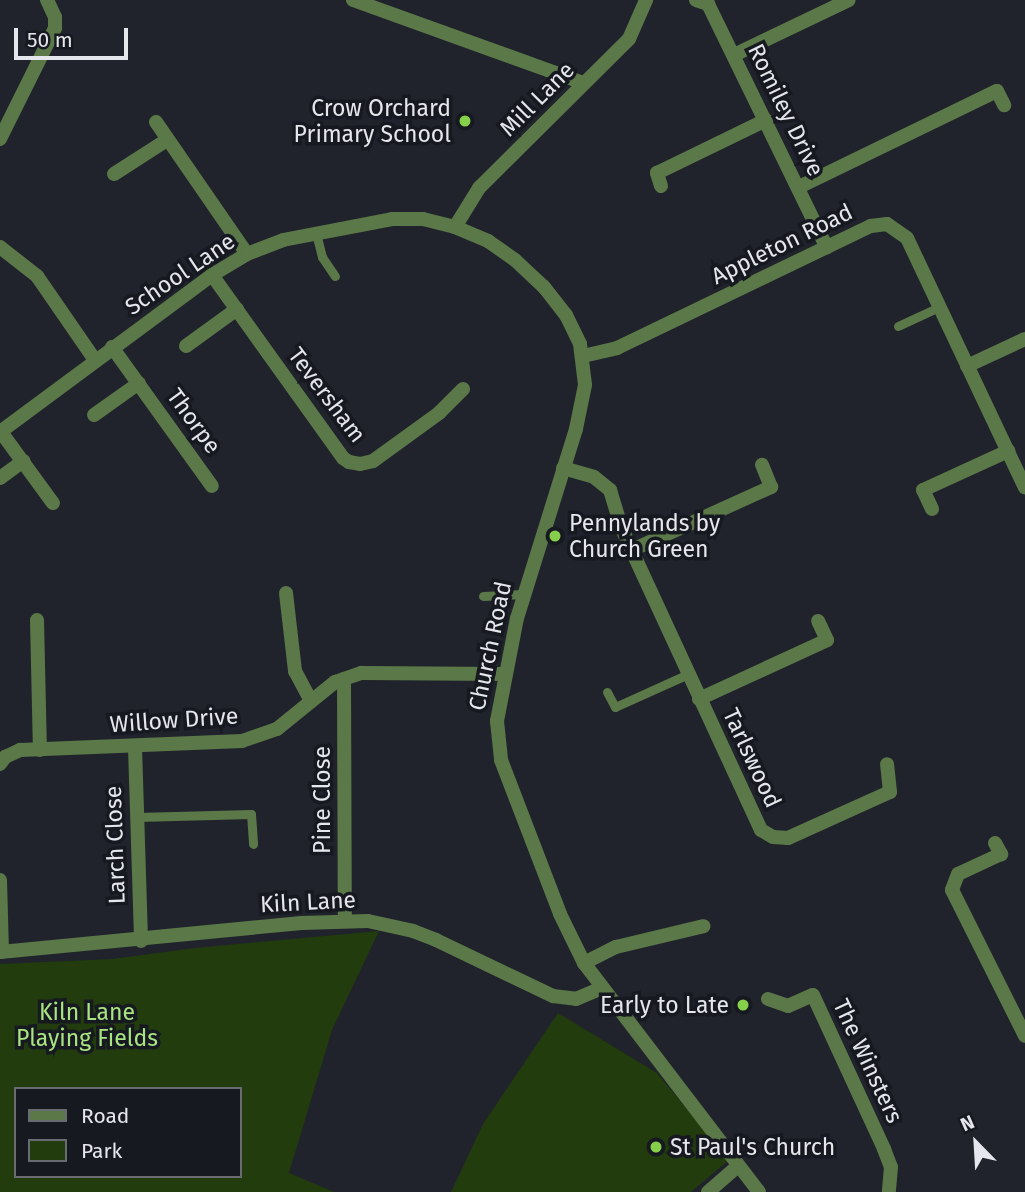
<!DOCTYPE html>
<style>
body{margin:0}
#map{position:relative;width:1025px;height:1192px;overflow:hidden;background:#20232b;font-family:"Fira Sans",sans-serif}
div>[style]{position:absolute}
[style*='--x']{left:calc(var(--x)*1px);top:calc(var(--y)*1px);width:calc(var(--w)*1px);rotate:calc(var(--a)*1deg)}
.green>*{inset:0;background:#223c0d}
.service>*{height:9px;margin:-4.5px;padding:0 4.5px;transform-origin:4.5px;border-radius:4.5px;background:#5b7848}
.minor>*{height:14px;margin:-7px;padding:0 7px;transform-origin:7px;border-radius:7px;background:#5b7848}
.tertiary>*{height:14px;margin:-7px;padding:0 7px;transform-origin:7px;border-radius:7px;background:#5b7848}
.dots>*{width:19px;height:19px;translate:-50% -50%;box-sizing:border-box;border:4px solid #171921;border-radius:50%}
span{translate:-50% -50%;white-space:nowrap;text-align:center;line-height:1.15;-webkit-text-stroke:7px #171921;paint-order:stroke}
.street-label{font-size:23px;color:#e5e7ec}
.poi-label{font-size:23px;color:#e5e7ec}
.right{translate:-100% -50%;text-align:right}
.left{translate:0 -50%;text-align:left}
.park-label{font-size:23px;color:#a8e47f}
.legend{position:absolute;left:14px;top:1087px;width:228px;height:91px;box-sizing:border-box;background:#171921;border:2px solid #696b72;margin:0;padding:9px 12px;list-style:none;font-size:21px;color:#e5e7ec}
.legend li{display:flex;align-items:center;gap:14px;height:35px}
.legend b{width:35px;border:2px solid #696b72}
.north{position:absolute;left:941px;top:1108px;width:70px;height:70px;-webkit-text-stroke:5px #171921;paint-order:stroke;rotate:336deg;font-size:19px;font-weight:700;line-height:28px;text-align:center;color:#e5e7ec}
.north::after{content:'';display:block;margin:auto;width:24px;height:32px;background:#e5e7ec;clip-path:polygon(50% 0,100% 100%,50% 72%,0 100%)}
.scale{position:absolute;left:14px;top:28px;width:114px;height:32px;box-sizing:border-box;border:4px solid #e5e7ec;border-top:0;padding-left:9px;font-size:21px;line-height:24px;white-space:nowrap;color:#e5e7ec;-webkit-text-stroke:5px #171921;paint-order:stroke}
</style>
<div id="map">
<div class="green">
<i style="clip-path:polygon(evenodd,379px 931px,332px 1030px,289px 1173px,334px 1192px,0 1192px,0 964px,112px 959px,195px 948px,379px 931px,16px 1089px,240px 1089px,240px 1176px,16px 1176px,16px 1089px)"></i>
<i style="clip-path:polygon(558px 1013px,657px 1073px,729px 1160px,691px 1192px,451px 1192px,483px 1124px)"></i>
</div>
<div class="service">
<i style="--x:316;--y:233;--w:25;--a:76"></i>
<i style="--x:322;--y:257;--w:23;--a:56"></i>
<i style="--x:898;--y:326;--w:47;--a:-24.9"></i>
<i style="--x:483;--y:596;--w:40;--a:-2.9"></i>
<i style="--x:607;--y:692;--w:17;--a:62"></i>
<i style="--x:615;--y:707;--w:80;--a:-24.3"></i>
<i style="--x:137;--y:817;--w:114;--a:-1.5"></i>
<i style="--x:251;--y:814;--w:30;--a:86"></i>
</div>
<div class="minor">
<i style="--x:353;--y:0;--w:245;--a:19.8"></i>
<i style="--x:696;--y:0;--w:13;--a:18"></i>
<i style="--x:708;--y:4;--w:271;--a:64"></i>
<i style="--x:734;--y:55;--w:127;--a:-25.6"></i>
<i style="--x:156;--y:122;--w:160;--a:55.4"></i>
<i style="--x:0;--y:139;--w:124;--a:-63.6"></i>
<i style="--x:55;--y:28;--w:11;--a:-90"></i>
<i style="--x:55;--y:17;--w:19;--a:-115"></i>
<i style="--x:114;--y:174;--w:63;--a:-32.7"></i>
<i style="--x:661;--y:186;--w:14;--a:-107"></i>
<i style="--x:657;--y:173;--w:121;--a:-25.9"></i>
<i style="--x:799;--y:187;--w:220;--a:-25.9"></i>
<i style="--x:997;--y:91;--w:16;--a:63"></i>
<i style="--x:455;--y:227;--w:46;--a:-58.4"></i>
<i style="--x:479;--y:188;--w:211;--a:-44.8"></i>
<i style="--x:629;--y:39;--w:43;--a:-66.4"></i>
<i style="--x:0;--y:247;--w:47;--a:38.1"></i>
<i style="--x:37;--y:276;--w:102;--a:55.4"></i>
<i style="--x:212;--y:275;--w:225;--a:54.4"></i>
<i style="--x:343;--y:458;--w:7;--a:34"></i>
<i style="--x:349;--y:462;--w:11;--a:10"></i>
<i style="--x:360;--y:464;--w:13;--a:-13"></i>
<i style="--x:373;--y:461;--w:82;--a:-36"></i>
<i style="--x:439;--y:413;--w:34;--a:-45"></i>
<i style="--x:186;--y:346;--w:63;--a:-36"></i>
<i style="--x:112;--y:347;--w:171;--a:54.3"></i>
<i style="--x:583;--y:356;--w:35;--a:-13"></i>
<i style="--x:617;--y:348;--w:282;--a:-25.7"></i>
<i style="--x:871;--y:226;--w:16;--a:-7"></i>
<i style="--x:887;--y:224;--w:24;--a:35"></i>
<i style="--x:907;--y:238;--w:276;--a:64.7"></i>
<i style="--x:967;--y:366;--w:64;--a:-25"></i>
<i style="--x:94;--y:415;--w:55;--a:-35.4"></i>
<i style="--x:1;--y:432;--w:88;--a:53.8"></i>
<i style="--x:563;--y:468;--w:32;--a:16"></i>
<i style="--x:594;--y:477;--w:21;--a:39"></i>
<i style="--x:610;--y:490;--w:39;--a:73"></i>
<i style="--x:621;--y:527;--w:334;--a:65.2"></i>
<i style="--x:761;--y:830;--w:14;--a:30"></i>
<i style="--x:773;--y:837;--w:15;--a:4"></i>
<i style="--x:788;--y:838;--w:112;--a:-24.3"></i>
<i style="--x:890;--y:792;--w:28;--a:-96"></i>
<i style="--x:0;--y:478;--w:29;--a:-36"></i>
<i style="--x:932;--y:509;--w:21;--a:-115"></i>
<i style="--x:923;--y:490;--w:94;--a:-24.6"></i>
<i style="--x:632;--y:550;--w:153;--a:-24.4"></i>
<i style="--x:771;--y:487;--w:24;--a:-112"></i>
<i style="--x:286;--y:593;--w:79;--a:83.4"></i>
<i style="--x:295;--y:671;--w:34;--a:62"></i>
<i style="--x:37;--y:620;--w:130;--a:88.7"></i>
<i style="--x:344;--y:679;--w:242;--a:89.8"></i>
<i style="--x:699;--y:699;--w:141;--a:-24.7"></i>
<i style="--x:827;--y:640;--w:21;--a:-115"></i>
<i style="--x:135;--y:747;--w:194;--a:88.2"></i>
<i style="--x:0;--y:764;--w:9;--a:-54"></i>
<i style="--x:5;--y:757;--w:17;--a:-25"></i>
<i style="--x:20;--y:750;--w:222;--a:-2.3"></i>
<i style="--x:242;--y:741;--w:37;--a:-19"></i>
<i style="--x:277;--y:729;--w:75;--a:-39"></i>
<i style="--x:335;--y:682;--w:28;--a:-19"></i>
<i style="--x:361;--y:673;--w:143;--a:0.4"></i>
<i style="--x:995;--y:843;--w:13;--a:61"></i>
<i style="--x:1001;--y:854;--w:47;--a:155.1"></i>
<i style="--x:958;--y:874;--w:17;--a:111"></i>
<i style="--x:952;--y:890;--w:163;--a:63.4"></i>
<i style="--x:0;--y:880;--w:72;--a:88.4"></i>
<i style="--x:584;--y:963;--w:36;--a:-27"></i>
<i style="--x:616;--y:947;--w:90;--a:-13.4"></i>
<i style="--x:768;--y:999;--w:21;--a:19"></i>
<i style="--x:788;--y:1006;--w:27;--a:-24"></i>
<i style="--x:813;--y:995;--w:170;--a:65.2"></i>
<i style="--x:884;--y:1149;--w:19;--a:69"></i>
<i style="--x:891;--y:1167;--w:25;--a:95"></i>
<i style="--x:708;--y:1192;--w:40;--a:-41"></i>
</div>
<div class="tertiary">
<i style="--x:0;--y:432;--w:264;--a:-36.5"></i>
<i style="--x:212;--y:275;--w:41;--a:-31"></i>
<i style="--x:247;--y:254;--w:39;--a:-21"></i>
<i style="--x:283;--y:240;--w:111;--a:-10.9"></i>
<i style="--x:392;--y:219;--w:31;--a:0"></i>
<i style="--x:423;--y:219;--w:33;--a:14"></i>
<i style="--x:455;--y:227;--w:36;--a:23"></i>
<i style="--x:488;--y:241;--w:33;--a:35"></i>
<i style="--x:515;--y:260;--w:40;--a:43"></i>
<i style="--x:544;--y:287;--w:36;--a:52"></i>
<i style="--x:566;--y:315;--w:32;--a:64"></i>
<i style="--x:580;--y:344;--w:41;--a:83"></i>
<i style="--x:585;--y:385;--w:45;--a:101.6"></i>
<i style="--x:576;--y:429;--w:198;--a:107.3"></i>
<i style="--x:517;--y:618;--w:105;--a:101"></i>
<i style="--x:497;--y:721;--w:39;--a:84"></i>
<i style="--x:501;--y:760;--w:165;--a:69"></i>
<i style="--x:560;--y:914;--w:55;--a:63.9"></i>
<i style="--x:584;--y:963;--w:288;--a:52.6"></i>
<i style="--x:0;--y:952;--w:303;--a:-5.5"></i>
<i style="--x:302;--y:923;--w:66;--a:-1.7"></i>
<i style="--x:368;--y:921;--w:46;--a:12.5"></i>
<i style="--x:413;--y:931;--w:25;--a:21"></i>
<i style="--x:436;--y:940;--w:130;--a:25.6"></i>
<i style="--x:553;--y:996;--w:23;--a:7"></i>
<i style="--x:576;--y:999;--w:28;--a:-23"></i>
</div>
<div class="dots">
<i style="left:465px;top:121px;background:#86cf4b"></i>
<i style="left:555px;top:536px;background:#86cf4b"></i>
<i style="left:743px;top:1005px;background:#86cf4b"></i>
<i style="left:656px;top:1147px;background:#86cf4b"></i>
</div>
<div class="street-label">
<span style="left:537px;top:99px;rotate:-45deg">Mill Lane</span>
<span style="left:786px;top:110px;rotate:64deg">Romiley Drive</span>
<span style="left:782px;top:244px;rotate:-26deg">Appleton Road</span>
<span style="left:180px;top:274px;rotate:-34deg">School Lane</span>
<span style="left:327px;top:395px;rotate:53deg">Teversham</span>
<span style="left:194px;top:421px;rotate:54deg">Thorpe</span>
<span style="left:490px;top:646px;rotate:-78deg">Church Road</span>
<span style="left:174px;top:720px;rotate:-4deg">Willow Drive</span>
<span style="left:752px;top:758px;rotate:65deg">Tarlswood</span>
<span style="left:322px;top:800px;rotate:-90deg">Pine Close</span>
<span style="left:115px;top:845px;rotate:-92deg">Larch Close</span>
<span style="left:308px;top:902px;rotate:-3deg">Kiln Lane</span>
<span style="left:868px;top:1061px;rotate:65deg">The Winsters</span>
</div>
<div class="poi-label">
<span class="right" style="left:451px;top:121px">Crow Orchard<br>Primary School</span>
<span class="left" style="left:569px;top:536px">Pennylands by<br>Church Green</span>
<span class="right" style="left:729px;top:1005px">Early to Late</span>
<span class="left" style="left:670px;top:1147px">St Paul's Church</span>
</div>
<div class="park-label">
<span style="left:87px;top:1025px">Kiln Lane<br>Playing Fields</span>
</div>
<ul class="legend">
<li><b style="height:9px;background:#5b7848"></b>Road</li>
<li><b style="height:19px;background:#223c0d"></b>Park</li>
</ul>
<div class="north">N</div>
<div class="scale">50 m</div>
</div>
